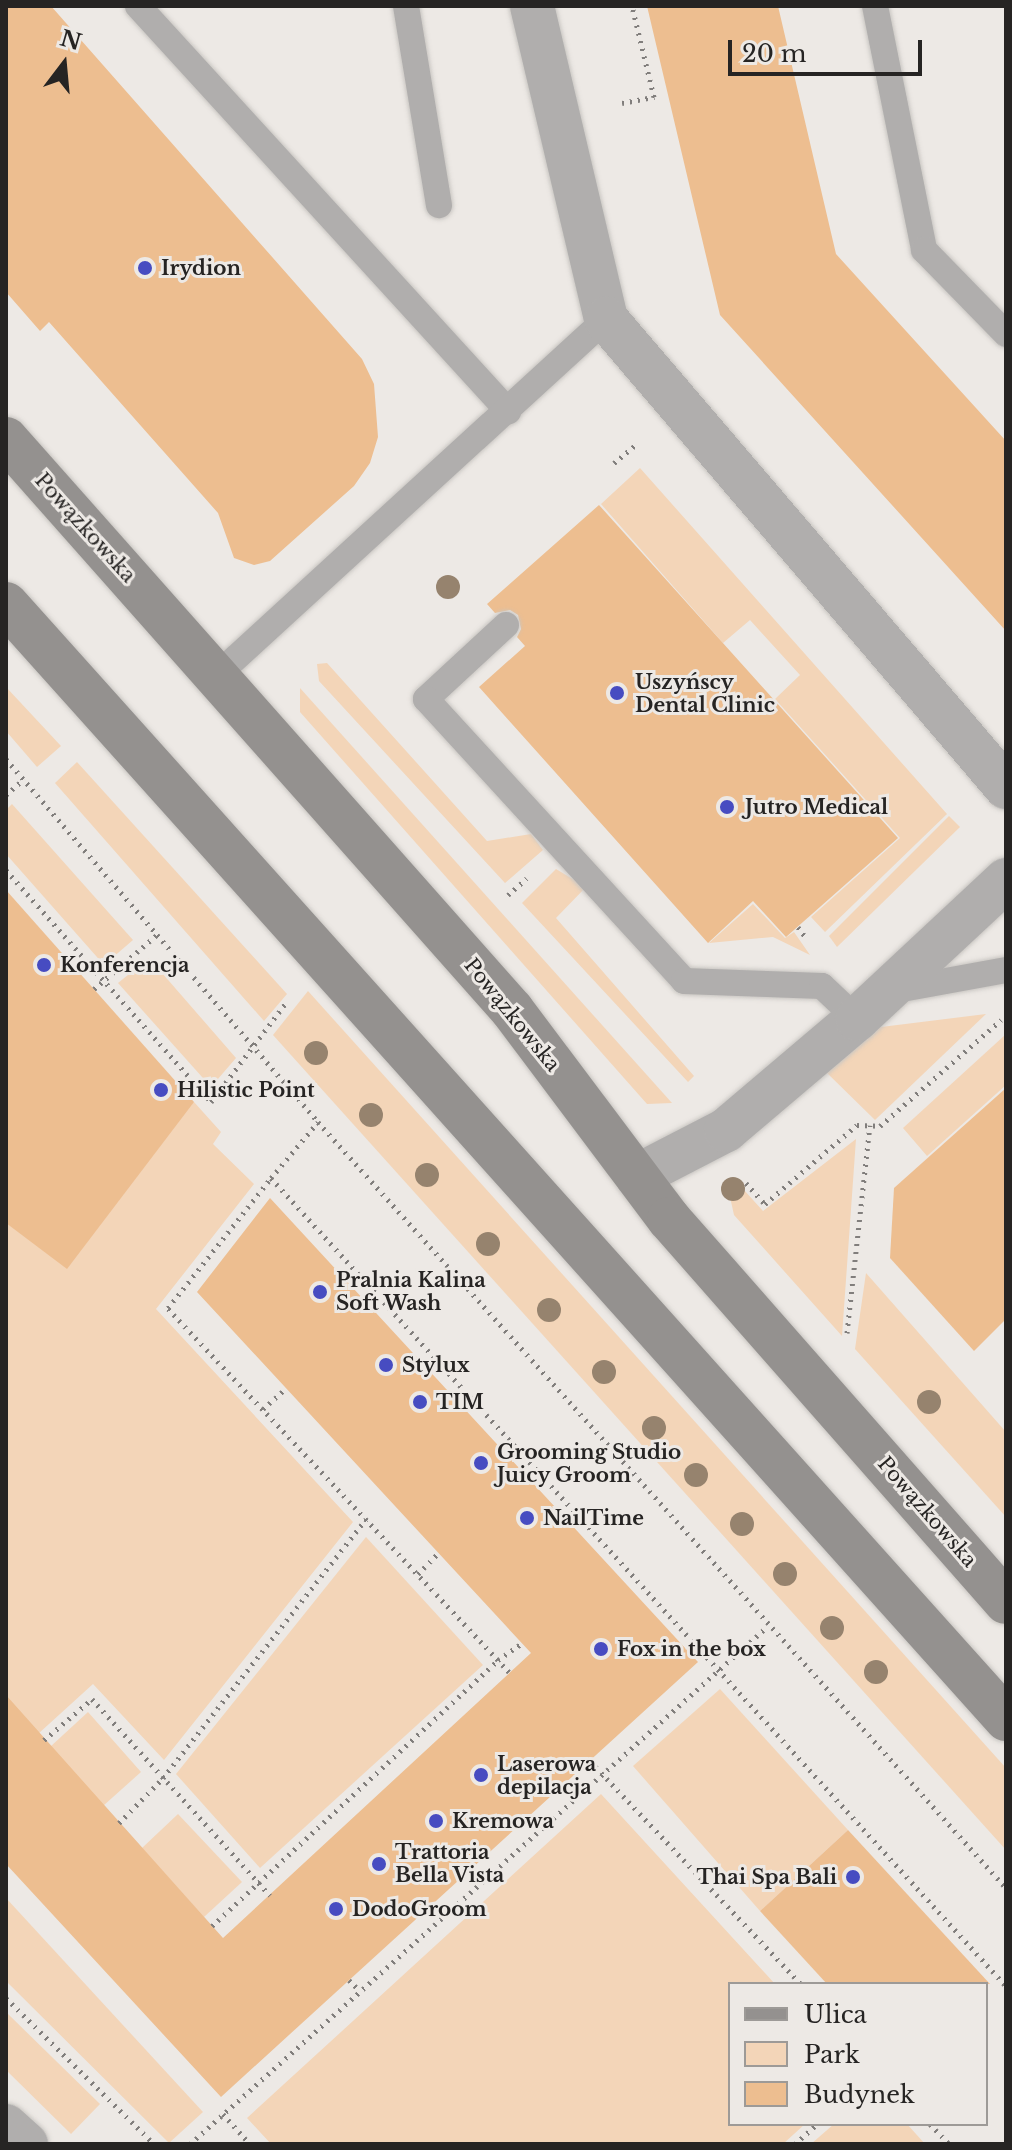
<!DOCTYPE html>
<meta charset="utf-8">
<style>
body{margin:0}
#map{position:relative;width:1012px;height:2150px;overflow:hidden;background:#ede9e5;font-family:"Libre Baskerville",serif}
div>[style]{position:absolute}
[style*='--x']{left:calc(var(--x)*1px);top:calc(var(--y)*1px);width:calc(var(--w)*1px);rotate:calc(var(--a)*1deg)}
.green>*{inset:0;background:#f3d5b8}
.building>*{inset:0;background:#edbe90}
.path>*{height:5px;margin-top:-2.5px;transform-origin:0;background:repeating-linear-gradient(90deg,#817e7c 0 2px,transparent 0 8px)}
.roads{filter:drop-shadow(0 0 2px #c9c6c2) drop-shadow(0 0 2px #c9c6c2)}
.lane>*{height:26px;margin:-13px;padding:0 13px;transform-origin:13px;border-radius:13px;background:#b0aead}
.street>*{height:44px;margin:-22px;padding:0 22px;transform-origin:22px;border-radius:22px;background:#b0aead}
.secondary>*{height:44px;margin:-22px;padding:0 22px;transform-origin:22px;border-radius:22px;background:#94918f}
.trees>*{width:24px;height:24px;margin:-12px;border-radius:50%;background:#96836e}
.dots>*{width:22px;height:22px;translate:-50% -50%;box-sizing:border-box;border:4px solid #ede9e5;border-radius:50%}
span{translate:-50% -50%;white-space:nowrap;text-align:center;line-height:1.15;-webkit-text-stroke:6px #ede9e5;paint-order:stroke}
.poi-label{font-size:20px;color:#262423;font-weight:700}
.left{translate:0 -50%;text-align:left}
.right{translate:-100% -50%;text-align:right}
.street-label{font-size:20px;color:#262423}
.frame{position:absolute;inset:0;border:8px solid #262423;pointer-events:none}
.legend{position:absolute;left:728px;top:1982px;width:260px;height:144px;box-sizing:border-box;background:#ede9e5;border:2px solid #9d9a97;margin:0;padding:10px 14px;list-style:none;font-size:24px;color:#262423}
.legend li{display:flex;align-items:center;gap:16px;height:40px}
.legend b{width:40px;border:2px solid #9d9a97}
.north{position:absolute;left:24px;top:24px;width:80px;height:80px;-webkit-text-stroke:6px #ede9e5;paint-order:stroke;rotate:16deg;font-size:22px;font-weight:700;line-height:32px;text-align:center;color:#262423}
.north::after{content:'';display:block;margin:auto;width:28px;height:36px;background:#262423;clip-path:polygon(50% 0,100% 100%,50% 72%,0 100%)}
.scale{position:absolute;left:728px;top:40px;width:194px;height:36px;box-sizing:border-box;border:4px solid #262423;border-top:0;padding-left:10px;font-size:24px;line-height:28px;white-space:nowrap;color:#262423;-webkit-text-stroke:6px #ede9e5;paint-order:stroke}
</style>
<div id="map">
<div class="green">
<i style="clip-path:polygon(640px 468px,947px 814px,825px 932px,811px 917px,900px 838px,775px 699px,800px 675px,750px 620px,723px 643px,601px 504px)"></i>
<i style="clip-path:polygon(327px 663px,487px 841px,531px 834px,543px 850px,505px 883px,319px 681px,317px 664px)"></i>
<i style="clip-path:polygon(6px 687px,61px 746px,37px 767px,6px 731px)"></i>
<i style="clip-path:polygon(300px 688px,672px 1103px,647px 1104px,300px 712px)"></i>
<i style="clip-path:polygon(77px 762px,287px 994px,264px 1021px,55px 783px)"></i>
<i style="clip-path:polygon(12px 804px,133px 940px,104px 965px,6px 854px,6px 810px)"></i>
<i style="clip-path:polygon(949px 816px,960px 827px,837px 947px,829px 936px)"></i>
<i style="clip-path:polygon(556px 869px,586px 887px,556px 918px,694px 1076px,688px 1082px,522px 903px)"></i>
<i style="clip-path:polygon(753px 904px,785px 938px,794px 932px,810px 955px,773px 937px,709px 943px)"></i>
<i style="clip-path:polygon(149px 958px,236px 1058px,211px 1087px,118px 983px)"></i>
<i style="clip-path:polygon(308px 991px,1006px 1768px,1006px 1850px,273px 1035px)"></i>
<i style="clip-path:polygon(986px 1014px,875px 1120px,826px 1072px,873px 1028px)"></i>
<i style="clip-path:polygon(1005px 1035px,1006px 1085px,927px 1156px,903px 1128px)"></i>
<i style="clip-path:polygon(194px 1102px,221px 1132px,213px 1144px,254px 1184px,156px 1309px,353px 1522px,164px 1760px,93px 1684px,38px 1734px,6px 1698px,6px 1223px)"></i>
<i style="clip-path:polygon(856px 1139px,842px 1336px,734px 1215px,728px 1188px,735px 1180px,763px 1211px)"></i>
<i style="clip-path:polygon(866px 1273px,1006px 1432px,1006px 1517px,855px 1349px)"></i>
<i style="clip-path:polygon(366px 1537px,483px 1665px,260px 1868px,176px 1774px)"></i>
<i style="clip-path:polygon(720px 1689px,848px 1830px,760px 1911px,633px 1766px)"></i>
<i style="clip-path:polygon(88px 1712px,141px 1772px,103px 1806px,50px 1747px)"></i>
<i style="clip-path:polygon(601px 1794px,775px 1984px,730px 1984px,730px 2124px,805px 2124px,783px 2144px,271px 2144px,247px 2118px)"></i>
<i style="clip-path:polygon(178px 1814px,242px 1882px,204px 1917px,142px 1848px)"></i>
<i style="clip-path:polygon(6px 1898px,203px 2112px,169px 2143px,6px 1981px)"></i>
<i style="clip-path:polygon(6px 2012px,100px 2104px,71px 2134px,6px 2070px)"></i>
<i style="clip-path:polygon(834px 2124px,907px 2124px,925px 2144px,811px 2144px)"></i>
</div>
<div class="building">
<i style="clip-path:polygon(6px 6px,51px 6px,362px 359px,374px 384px,378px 437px,370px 463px,354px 486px,270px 561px,254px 565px,234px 558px,218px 513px,49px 322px,40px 331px,6px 292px)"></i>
<i style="clip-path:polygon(647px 6px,778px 6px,836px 254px,1006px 441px,1006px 631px,720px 315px)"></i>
<i style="clip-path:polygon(599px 505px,898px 838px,786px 937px,753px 901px,708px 943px,479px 687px,525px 646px,517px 637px,521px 629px,518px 615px,510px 610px,495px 613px,487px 604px)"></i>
<i style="clip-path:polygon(6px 890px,194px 1102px,67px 1269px,6px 1223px)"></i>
<i style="clip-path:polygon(1006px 1088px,1006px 1319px,974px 1351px,890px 1258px,894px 1188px)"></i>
<i style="clip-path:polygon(270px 1198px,698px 1662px,221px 2097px,6px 1864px,6px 1695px,223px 1938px,531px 1653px,197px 1292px)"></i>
<i style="clip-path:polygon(848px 1830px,990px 1984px,827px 1984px,760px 1911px)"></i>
</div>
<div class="path">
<i style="--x:622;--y:103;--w:33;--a:-11"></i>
<i style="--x:654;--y:97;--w:94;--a:-103.6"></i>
<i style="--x:614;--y:463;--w:31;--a:-40"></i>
<i style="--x:6;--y:759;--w:479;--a:49.3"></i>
<i style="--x:318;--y:1122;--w:1030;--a:48.07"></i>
<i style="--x:6;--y:795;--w:24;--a:-42"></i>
<i style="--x:6;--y:870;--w:310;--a:48.5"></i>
<i style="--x:211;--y:1102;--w:124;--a:-52.9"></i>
<i style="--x:508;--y:895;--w:25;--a:-42"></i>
<i style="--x:798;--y:927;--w:15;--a:53"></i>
<i style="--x:94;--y:989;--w:86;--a:-40.7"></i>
<i style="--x:271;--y:1178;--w:73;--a:-50"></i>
<i style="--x:746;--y:1183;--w:28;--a:48"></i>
<i style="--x:765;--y:1204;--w:121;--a:-40.7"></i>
<i style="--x:857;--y:1125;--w:23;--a:2"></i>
<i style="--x:880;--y:1126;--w:161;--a:-41.2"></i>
<i style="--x:847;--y:1333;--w:209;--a:-83.7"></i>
<i style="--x:263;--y:1409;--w:31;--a:-42"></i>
<i style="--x:418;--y:1574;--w:29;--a:-46"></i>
<i style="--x:509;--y:1672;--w:16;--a:-133"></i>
<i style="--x:498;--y:1660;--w:29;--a:-35"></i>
<i style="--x:44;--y:1740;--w:63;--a:-40.5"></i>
<i style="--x:92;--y:1699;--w:265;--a:47.8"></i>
<i style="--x:590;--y:1761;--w:307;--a:46.6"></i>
<i style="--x:119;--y:1823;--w:63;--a:-45.6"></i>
<i style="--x:163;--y:1778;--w:329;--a:-51.9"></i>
<i style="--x:212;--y:1926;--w:391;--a:-42.9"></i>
<i style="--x:498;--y:1660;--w:482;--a:-133.2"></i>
<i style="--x:168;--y:1308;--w:166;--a:-51.6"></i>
<i style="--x:271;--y:1178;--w:1092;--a:47.71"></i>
<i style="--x:349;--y:1980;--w:16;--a:45"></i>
<i style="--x:6;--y:1998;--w:208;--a:44.6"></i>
<i style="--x:223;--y:2114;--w:40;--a:48"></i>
<i style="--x:930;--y:2124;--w:28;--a:46"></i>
<i style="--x:190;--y:2144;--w:776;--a:-41.87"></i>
<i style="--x:795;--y:2144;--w:30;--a:-42"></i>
</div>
<div class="roads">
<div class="lane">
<i style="--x:138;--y:6;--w:549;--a:47.59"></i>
<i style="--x:406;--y:6;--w:202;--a:80.6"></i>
<i style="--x:875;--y:6;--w:249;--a:78.6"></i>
<i style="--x:924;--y:250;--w:117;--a:45.7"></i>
<i style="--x:506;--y:625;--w:109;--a:137.2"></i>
<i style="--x:426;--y:699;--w:382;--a:47.5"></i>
<i style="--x:684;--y:981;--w:138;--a:2.1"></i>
<i style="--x:822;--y:986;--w:48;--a:43.3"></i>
<i style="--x:216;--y:676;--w:529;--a:-42.47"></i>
<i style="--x:891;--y:991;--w:117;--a:-10.3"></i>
</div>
<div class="street">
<i style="--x:532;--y:6;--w:322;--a:76.7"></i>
<i style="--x:606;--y:319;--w:616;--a:49.48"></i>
<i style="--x:637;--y:1176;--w:100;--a:-27.3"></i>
<i style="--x:726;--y:1130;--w:172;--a:-40.3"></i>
<i style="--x:857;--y:1019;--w:204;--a:-43"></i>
<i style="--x:6;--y:2126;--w:27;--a:42"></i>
</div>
<div class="secondary">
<i style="--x:6;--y:439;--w:763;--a:48.45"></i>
<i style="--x:512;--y:1010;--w:261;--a:53.1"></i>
<i style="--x:669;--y:1219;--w:510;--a:48.66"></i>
<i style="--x:6;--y:604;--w:1498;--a:48.11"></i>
</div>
</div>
<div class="trees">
<i style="left:448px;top:587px"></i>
<i style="left:316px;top:1053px"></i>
<i style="left:371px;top:1115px"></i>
<i style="left:427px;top:1175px"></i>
<i style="left:733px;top:1189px"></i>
<i style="left:488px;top:1244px"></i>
<i style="left:549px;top:1310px"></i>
<i style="left:604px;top:1372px"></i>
<i style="left:929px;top:1402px"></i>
<i style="left:654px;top:1428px"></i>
<i style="left:696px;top:1475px"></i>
<i style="left:742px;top:1524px"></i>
<i style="left:785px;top:1574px"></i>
<i style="left:832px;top:1628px"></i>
<i style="left:876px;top:1672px"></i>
</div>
<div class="dots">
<i style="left:145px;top:268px;background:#474cc1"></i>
<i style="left:617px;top:693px;background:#474cc1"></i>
<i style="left:727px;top:807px;background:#474cc1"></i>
<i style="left:44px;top:965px;background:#474cc1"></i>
<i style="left:161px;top:1090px;background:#474cc1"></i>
<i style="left:320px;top:1292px;background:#474cc1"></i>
<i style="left:386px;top:1365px;background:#474cc1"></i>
<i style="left:420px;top:1402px;background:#474cc1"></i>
<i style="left:481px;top:1463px;background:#474cc1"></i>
<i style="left:527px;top:1518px;background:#474cc1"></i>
<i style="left:601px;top:1649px;background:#474cc1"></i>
<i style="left:481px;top:1775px;background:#474cc1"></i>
<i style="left:436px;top:1821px;background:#474cc1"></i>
<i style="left:379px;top:1864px;background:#474cc1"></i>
<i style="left:853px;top:1877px;background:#474cc1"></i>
<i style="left:336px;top:1909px;background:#474cc1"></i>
</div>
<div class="poi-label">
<span class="left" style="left:161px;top:268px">Irydion</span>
<span class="left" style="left:635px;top:694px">Uszyńscy<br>Dental Clinic</span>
<span class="left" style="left:745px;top:807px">Jutro Medical</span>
<span class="left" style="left:60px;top:965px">Konferencja</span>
<span class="left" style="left:177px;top:1090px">Hilistic Point</span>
<span class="left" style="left:336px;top:1292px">Pralnia Kalina<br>Soft Wash</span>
<span class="left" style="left:402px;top:1365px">Stylux</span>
<span class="left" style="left:436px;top:1402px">TIM</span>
<span class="left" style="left:497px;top:1464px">Grooming Studio<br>Juicy Groom</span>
<span class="left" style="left:543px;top:1518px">NailTime</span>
<span class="left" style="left:617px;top:1649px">Fox in the box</span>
<span class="left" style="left:497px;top:1776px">Laserowa<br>depilacja</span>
<span class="left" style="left:452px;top:1821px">Kremowa</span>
<span class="left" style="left:395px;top:1864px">Trattoria<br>Bella Vista</span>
<span class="right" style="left:837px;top:1877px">Thai Spa Bali</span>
<span class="left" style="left:352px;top:1909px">DodoGroom</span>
</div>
<div class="street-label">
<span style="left:85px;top:528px;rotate:48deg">Powązkowska</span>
<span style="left:512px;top:1015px;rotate:51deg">Powązkowska</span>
<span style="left:927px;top:1512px;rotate:49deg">Powązkowska</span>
</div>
<div class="frame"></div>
<ul class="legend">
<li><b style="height:10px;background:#94918f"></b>Ulica</li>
<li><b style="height:22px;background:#f3d5b8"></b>Park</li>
<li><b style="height:22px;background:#edbe90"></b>Budynek</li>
</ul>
<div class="north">N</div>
<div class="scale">20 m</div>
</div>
